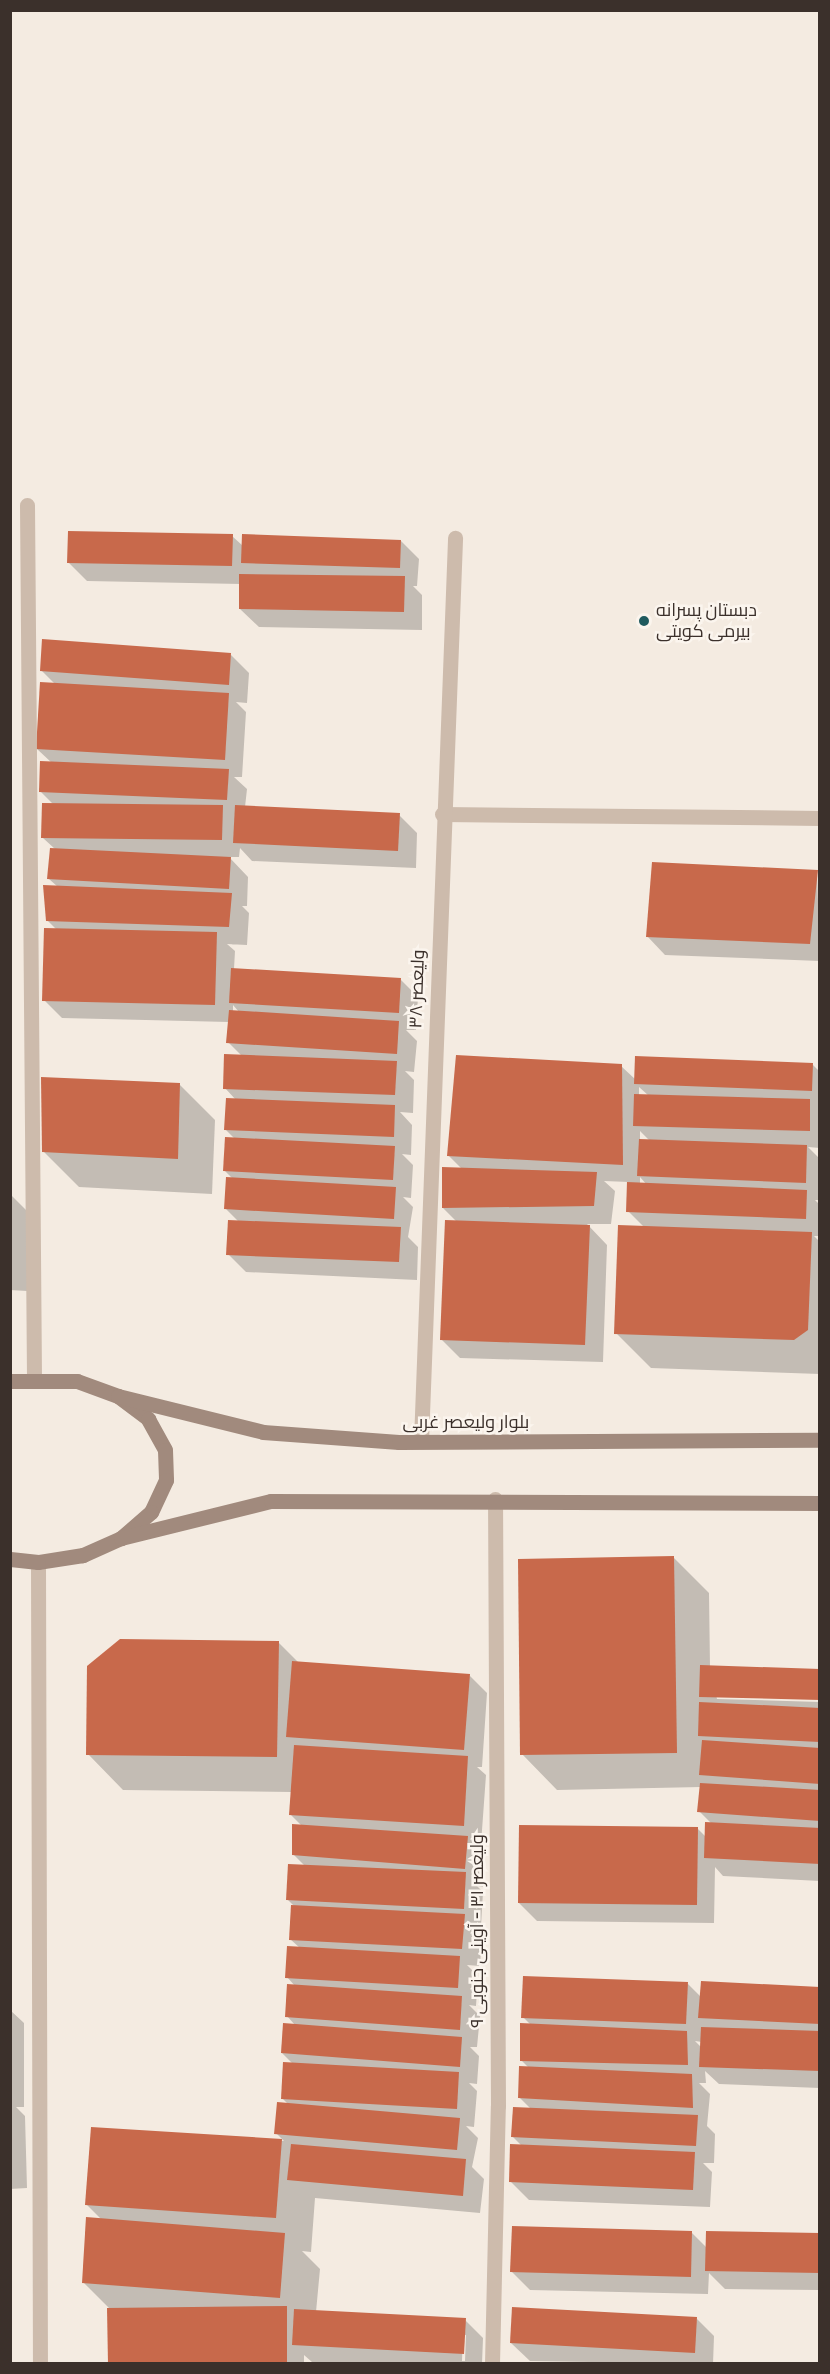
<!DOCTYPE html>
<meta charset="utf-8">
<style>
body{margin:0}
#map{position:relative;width:830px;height:2374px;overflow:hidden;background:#f4ebe1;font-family:Cabin,Cairo,sans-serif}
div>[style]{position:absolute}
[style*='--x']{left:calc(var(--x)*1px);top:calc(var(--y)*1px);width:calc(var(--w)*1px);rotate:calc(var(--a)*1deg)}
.shadow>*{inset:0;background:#0003}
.building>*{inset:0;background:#c8694b}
.street>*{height:15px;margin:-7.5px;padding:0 7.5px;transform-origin:7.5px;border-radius:7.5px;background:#cdbbac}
.secondary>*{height:15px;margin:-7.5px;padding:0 7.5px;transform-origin:7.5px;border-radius:7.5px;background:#a18a7d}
.dots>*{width:16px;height:16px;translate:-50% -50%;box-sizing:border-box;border:3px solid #fbf5ee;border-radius:50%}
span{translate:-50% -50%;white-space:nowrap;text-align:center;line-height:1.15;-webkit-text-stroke:5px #fbf5ee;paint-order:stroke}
.poi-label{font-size:18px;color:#3b302b}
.left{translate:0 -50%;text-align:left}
.street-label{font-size:18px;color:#3b302b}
.frame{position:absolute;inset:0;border:12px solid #3b302b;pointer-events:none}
</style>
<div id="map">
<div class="shadow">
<i style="clip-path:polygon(232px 536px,243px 546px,401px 541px,419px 559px,417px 586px,413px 586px,422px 595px,422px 630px,259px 627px,240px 609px,241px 584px,87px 581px,69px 563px)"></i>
<i style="clip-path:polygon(10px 590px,12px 592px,11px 621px,10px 621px)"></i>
<i style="clip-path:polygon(evenodd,231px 655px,249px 673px,247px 703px,236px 702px,246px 712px,242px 777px,234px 777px,247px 789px,245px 807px,399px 815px,417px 833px,416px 868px,252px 861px,240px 848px,239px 857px,229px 857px,248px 877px,247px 906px,242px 906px,249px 913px,247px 945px,227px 944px,235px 951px,234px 969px,400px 979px,418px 997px,416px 1030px,406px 1030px,417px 1041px,414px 1072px,405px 1071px,414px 1080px,413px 1113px,400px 1112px,412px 1125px,411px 1155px,402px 1154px,413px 1165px,411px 1198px,403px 1197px,413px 1207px,408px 1237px,418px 1247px,417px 1280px,246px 1272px,228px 1254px,239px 1222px,226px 1209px,233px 1179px,224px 1170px,235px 1139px,225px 1129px,236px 1100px,225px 1088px,242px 1056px,228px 1042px,229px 1022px,62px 1018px,44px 1000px,56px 929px,47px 920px,58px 887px,49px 879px,55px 849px,43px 838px,53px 804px,41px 792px,52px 763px,37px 749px,55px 684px,41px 670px,231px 655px,233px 1005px,239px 1012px,233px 1012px,233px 1005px)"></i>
<i style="clip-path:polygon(817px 872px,820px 961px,665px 955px,647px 936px)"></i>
<i style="clip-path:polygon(evenodd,813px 1065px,820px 1072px,820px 1148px,808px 1147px,820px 1159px,820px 1200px,815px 1200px,820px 1205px,820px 1236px,814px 1236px,820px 1242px,820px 1374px,651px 1368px,616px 1333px,644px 1227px,628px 1211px,629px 1182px,604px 1181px,615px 1191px,611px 1224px,587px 1224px,607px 1245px,603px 1362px,460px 1358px,442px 1340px,457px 1222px,443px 1208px,462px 1169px,448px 1155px,621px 1066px,636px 1080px,813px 1065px,639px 1087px,649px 1096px,639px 1096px,639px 1087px,813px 1065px,640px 1131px,649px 1140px,640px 1140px,640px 1131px,813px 1065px,640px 1177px,647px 1185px,640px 1184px,640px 1177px)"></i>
<i style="clip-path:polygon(180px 1085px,215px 1120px,212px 1194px,79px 1187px,44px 1152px)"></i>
<i style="clip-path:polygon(10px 1194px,30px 1214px,27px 1291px,10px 1290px)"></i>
<i style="clip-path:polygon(674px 1558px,709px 1593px,710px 1667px,717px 1699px,820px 1702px,820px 1881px,723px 1876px,715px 1867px,714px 1923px,537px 1921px,519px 1903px,697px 1828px,706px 1837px,712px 1824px,699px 1811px,701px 1787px,557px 1790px,522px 1754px)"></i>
<i style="clip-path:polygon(evenodd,278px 1642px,299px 1663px,469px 1675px,487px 1693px,482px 1767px,477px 1767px,486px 1775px,481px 1844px,473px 1843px,485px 1855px,483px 1887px,477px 1886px,483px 1892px,481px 1926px,474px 1926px,482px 1934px,480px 1966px,467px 1965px,478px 1976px,476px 2006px,469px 2005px,480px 2016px,477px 2047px,470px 2047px,479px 2056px,477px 2084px,469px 2083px,477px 2091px,474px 2127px,466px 2126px,478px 2138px,472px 2167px,484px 2179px,480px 2213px,315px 2198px,311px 2252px,302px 2251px,320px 2269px,316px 2312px,465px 2320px,483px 2338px,482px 2364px,337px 2364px,312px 2362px,304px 2355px,304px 2364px,110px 2364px,109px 2308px,83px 2282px,102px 2220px,86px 2204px,92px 2129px,284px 2141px,276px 2133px,288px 2104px,282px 2098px,293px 2064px,282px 2053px,295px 2025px,287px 2016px,295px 1986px,287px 1977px,300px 1948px,290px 1939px,295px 1907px,287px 1899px,305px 1866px,293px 1854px,302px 1826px,291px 1815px,292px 1792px,123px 1790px,88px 1754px,278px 1642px,463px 2335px,466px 2335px,465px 2361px,462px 2361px,463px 2335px)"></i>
<i style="clip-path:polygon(evenodd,688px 1984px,701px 1997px,820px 1989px,820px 2088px,719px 2084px,705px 2071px,706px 2083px,699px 2083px,710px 2094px,707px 2126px,715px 2134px,714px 2163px,703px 2163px,712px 2172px,710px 2207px,529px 2200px,511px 2182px,522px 2146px,512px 2136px,531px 2109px,519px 2097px,529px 2068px,521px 2060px,530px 2024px,523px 2017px,688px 1984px,695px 2041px,702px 2042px,702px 2048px,695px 2041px)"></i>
<i style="clip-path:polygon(10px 2010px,24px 2023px,24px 2107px,16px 2107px,25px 2116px,27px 2188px,10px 2189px)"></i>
<i style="clip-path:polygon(691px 2232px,707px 2248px,820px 2235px,820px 2290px,725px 2289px,709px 2273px,708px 2294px,530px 2290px,512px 2272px)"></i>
<i style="clip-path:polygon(696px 2318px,714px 2336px,713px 2364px,530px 2361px,511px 2343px)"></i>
</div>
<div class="building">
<i style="clip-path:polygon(68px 531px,233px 534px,232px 566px,67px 563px)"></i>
<i style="clip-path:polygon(242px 534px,401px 540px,400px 568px,241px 563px)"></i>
<i style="clip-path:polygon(239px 574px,405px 576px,404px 612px,239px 609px)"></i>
<i style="clip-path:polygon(42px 639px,231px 653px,229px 685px,40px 671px)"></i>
<i style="clip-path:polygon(40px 682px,229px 693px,225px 760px,36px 749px)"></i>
<i style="clip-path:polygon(40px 761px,229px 769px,227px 800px,39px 792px)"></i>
<i style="clip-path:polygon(42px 803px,223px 805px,222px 840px,41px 838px)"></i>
<i style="clip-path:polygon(235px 805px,400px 813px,398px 851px,233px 843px)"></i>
<i style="clip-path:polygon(50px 848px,231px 857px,229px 889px,47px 879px)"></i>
<i style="clip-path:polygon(652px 862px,818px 870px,810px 944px,646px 937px)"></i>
<i style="clip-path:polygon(43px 885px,232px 893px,229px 927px,46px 921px)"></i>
<i style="clip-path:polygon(44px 928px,217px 932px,215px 1005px,42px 1001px)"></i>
<i style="clip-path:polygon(231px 968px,401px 978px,399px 1013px,229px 1003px)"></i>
<i style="clip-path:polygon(229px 1010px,399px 1021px,397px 1054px,226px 1043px)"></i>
<i style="clip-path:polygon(224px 1054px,397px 1061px,395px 1095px,223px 1089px)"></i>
<i style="clip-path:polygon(456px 1055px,622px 1064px,623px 1165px,447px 1156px)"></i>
<i style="clip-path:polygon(635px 1056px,813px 1063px,812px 1091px,634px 1084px)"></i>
<i style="clip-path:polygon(41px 1077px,180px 1083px,178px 1159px,42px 1152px)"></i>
<i style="clip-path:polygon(634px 1094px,810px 1099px,810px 1131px,633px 1126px)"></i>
<i style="clip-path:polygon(226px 1098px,395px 1105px,394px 1137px,224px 1130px)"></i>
<i style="clip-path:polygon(225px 1137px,395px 1146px,393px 1180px,223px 1171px)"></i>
<i style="clip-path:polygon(639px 1139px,807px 1145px,806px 1183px,637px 1176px)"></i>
<i style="clip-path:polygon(442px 1167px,597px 1172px,594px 1206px,442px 1208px)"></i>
<i style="clip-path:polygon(226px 1177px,396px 1187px,394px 1219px,224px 1209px)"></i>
<i style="clip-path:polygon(627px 1182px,807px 1190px,806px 1219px,626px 1212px)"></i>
<i style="clip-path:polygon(228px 1220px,401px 1227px,399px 1262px,226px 1255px)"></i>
<i style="clip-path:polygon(445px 1220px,590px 1225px,585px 1345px,440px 1340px)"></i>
<i style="clip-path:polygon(618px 1225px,812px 1232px,808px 1330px,794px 1340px,614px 1334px)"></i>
<i style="clip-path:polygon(674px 1556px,677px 1753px,520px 1755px,518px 1559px)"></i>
<i style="clip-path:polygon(120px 1639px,279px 1641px,277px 1757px,86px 1755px,87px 1666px)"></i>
<i style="clip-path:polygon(292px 1661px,470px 1674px,464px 1750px,286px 1737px)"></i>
<i style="clip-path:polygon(700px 1665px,820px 1669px,820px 1700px,699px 1697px)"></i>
<i style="clip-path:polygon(699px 1702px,820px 1708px,820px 1742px,698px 1736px)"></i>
<i style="clip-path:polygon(702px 1740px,820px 1748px,820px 1784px,699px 1775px)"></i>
<i style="clip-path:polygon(294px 1745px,468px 1756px,464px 1826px,289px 1815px)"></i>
<i style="clip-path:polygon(700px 1783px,820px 1790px,820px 1821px,697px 1812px)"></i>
<i style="clip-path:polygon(705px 1822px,820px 1828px,820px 1864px,704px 1858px)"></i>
<i style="clip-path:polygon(292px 1824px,468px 1836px,465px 1869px,292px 1855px)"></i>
<i style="clip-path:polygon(519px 1825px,698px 1827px,697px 1905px,518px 1903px)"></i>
<i style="clip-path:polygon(288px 1864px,466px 1872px,464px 1909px,286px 1900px)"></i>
<i style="clip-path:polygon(291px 1905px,465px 1914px,462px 1949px,289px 1940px)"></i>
<i style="clip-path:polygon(287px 1946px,460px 1956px,458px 1988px,285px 1978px)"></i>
<i style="clip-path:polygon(523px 1976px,688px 1982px,686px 2024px,521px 2018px)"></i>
<i style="clip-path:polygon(701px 1981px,820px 1987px,820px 2024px,698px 2018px)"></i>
<i style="clip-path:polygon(287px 1984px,462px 1996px,460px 2030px,285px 2017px)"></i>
<i style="clip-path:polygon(283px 2023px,462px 2037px,460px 2067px,281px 2053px)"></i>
<i style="clip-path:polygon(520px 2023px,687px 2031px,688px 2065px,520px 2061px)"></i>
<i style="clip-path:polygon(701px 2027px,820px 2031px,820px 2071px,699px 2067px)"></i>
<i style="clip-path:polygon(283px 2062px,459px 2072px,457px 2109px,281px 2099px)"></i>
<i style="clip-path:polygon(519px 2066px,692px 2074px,693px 2108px,518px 2098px)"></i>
<i style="clip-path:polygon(277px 2102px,460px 2118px,457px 2150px,274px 2134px)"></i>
<i style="clip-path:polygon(513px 2107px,698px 2115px,696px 2146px,511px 2137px)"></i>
<i style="clip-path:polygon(91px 2127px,282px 2139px,276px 2218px,85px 2205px)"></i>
<i style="clip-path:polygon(291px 2144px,466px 2159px,463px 2196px,287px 2180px)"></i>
<i style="clip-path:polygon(510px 2144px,695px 2152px,693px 2190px,509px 2182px)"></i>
<i style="clip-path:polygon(86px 2217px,285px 2233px,280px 2298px,82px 2283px)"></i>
<i style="clip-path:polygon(512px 2226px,692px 2231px,691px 2277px,510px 2272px)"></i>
<i style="clip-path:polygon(706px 2231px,820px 2233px,820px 2273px,705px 2271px)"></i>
<i style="clip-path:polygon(287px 2306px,287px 2364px,108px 2364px,107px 2308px)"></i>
<i style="clip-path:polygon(512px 2307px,697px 2317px,695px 2353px,510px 2343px)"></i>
<i style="clip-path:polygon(294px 2309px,466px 2318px,464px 2354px,292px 2345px)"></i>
</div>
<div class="street">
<i style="--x:27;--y:505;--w:873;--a:89.54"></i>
<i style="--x:442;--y:814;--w:378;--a:0.6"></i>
<i style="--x:421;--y:1441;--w:904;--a:-87.84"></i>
<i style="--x:38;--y:1562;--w:802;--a:89.86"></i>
<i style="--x:492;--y:2364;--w:258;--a:-88.7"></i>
<i style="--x:498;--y:2106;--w:607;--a:-90.28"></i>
</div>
<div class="secondary">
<i style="--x:10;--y:1381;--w:67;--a:0"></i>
<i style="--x:77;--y:1381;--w:44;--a:20.1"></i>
<i style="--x:118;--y:1396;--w:38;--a:37"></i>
<i style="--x:148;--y:1419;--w:35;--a:61"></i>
<i style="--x:165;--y:1450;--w:30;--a:88"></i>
<i style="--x:166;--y:1480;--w:35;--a:115"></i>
<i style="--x:151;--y:1512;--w:40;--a:139"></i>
<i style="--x:121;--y:1538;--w:42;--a:155.9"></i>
<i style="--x:83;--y:1555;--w:46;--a:171.2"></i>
<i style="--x:38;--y:1562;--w:28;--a:-174"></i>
<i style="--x:118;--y:1396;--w:149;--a:13.9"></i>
<i style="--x:263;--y:1432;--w:136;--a:4.2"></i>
<i style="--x:399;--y:1442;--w:421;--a:-0.3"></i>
<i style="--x:121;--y:1538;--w:154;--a:-13.9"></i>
<i style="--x:271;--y:1501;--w:549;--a:0.21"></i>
</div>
<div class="dots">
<i style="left:644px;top:621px;background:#1f5a5e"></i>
</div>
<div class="poi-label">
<span class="left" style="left:656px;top:621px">دبستان پسرانه<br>بیرمی کویتی</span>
</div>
<div class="street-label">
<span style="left:417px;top:989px;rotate:-88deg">ولیعصر ۳۸</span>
<span style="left:466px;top:1422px">بلوار ولیعصر غربی</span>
<span style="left:477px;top:1931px;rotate:-90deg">ولیعصر ۳۱ - آوینی جنوبی ۹</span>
</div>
<div class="frame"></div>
</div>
